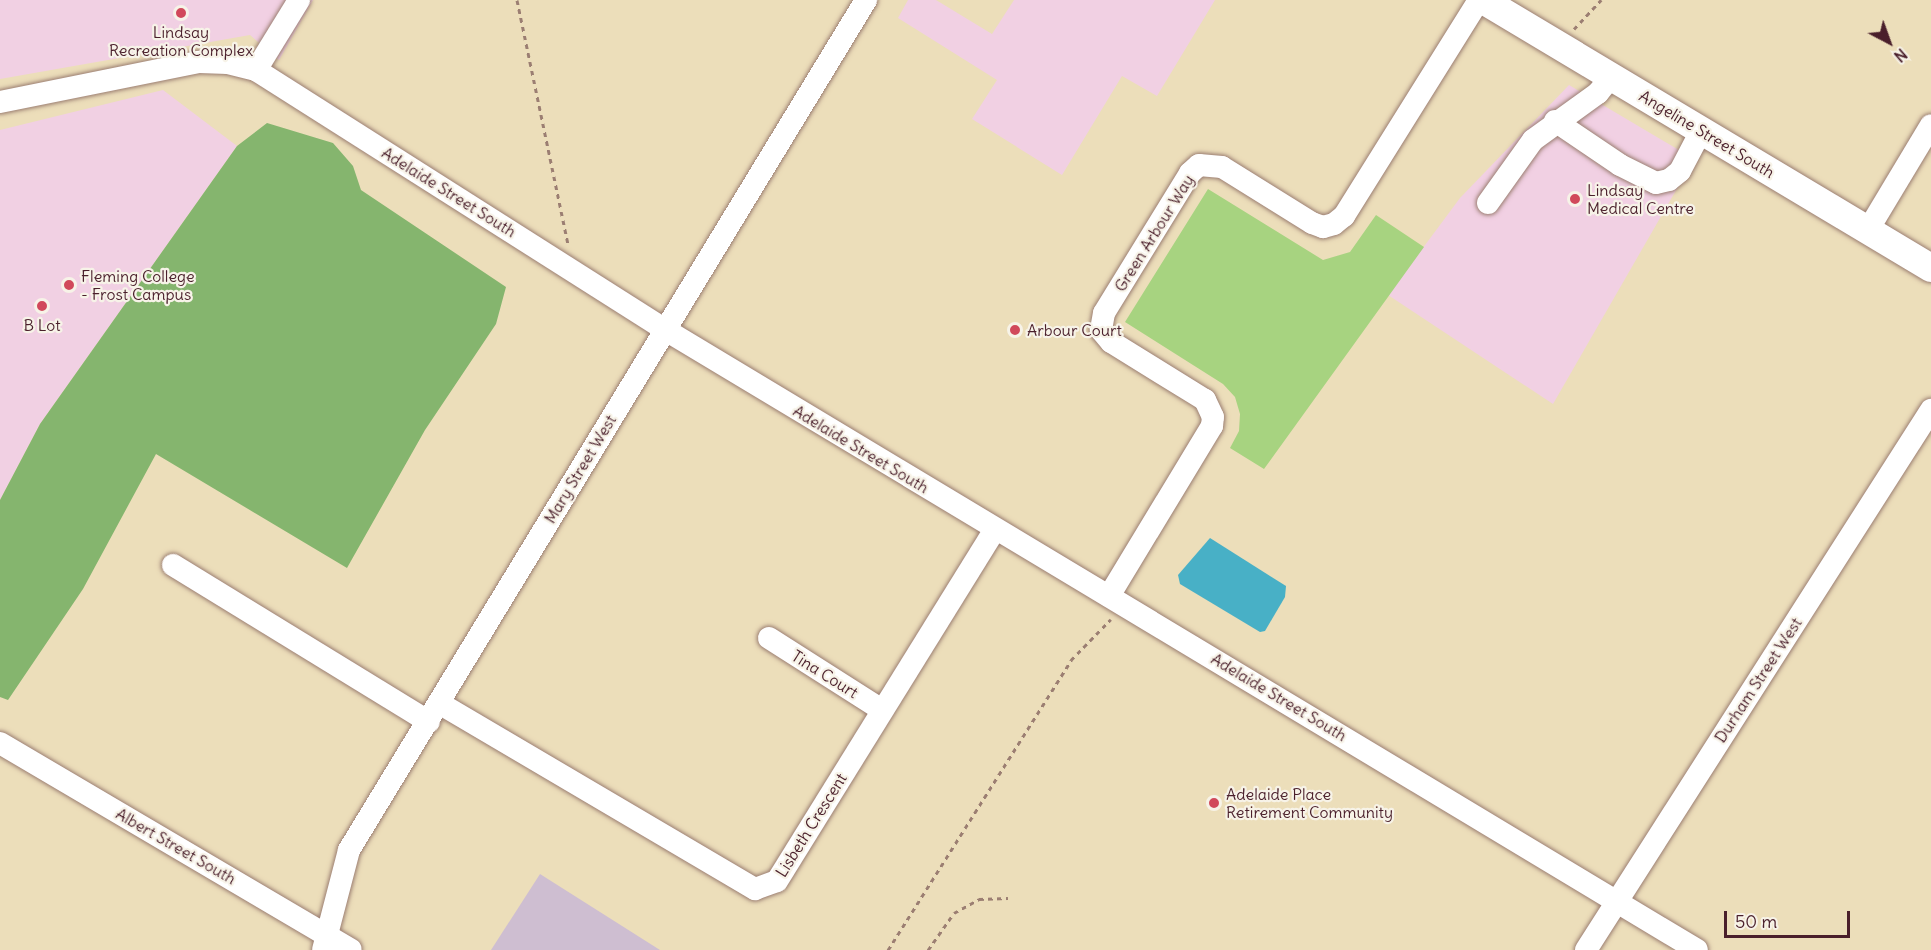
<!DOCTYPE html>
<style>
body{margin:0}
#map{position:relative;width:1931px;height:950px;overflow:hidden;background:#ecdeba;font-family:Delius,sans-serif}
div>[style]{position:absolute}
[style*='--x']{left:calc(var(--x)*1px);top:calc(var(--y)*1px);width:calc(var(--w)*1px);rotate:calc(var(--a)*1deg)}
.built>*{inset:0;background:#f1d0e3}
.industrial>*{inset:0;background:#cebed1}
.green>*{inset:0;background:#a7d380}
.forest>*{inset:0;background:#85b56e}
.water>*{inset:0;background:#48b0c6}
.path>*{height:3px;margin-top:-1.5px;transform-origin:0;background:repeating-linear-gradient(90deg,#9b7e72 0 4.5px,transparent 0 9px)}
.roads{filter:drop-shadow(0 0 2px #9b7e72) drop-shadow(0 0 2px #9b7e72)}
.minor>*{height:22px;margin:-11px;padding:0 11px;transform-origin:11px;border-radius:11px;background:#fff}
.major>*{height:28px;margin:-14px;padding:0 14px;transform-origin:14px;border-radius:14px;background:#fff}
.dots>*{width:16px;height:16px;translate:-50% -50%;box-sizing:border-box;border:3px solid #f7f3e8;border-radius:50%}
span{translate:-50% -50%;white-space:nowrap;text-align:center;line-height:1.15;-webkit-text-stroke:4.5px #f7f3e8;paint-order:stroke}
.poi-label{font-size:16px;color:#4a1f2b}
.left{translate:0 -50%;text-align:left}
.street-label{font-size:16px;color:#4a1f2b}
.north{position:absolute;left:1859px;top:12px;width:60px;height:60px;-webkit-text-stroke:4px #f7f3e8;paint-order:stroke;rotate:139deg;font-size:16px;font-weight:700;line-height:24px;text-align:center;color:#4a1f2b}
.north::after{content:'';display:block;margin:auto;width:21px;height:27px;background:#4a1f2b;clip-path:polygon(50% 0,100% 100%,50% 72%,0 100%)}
.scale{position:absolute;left:1724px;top:911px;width:126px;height:27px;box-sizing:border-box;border:3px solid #4a1f2b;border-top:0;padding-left:8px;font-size:18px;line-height:21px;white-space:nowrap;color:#4a1f2b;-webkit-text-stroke:4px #f7f3e8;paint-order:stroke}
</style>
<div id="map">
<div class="built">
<i style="clip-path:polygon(0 0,313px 0,279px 60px,250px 35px,0 79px)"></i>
<i style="clip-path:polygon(908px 0,936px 0,992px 34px,1014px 0,1215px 0,1157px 96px,1122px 76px,1062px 175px,972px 119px,997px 80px,898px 18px)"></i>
<i style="clip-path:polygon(1569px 85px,1694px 159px,1553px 404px,1388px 295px,1460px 198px)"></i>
<i style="clip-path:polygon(163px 90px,237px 146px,40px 424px,0 500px,0 130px)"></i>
</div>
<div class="industrial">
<i style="clip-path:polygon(540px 874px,660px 950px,491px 950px)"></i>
</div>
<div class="green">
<i style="clip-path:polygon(1208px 189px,1323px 260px,1350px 252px,1376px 215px,1424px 247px,1264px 469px,1230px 448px,1239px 431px,1240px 414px,1235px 397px,1223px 384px,1125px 322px)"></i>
</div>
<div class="forest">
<i style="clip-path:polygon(267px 123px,333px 143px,353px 166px,361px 190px,506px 287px,496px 324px,425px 430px,347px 568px,156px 454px,83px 589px,8px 700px,0 697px,0 500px,40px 424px,237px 146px)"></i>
</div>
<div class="water">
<i style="clip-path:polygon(1210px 538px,1286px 586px,1285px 597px,1265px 631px,1260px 632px,1180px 584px,1178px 575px)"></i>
</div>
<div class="path">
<i style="--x:517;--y:0;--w:250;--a:78.2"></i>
<i style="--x:1574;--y:29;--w:40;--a:-47"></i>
<i style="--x:888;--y:950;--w:343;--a:-57.7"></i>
<i style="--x:1071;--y:660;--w:57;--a:-45.7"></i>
<i style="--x:928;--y:950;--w:45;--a:-54.9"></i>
<i style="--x:954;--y:913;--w:29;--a:-29"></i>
<i style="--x:979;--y:899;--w:29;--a:-2"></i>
</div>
<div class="roads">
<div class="minor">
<i style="--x:256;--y:70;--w:82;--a:-58.4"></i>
<i style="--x:0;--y:102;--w:203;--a:-11.4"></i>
<i style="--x:199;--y:62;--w:29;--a:2"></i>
<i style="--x:228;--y:63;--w:29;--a:14"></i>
<i style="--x:256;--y:70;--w:483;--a:32.4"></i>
<i style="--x:664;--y:329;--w:1205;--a:31.01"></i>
<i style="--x:1555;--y:121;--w:78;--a:34.1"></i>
<i style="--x:1620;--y:165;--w:40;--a:26.6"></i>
<i style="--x:1656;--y:183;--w:13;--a:-13"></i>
<i style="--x:1669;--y:180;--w:14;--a:-39"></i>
<i style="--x:1680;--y:171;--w:45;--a:-62.3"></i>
<i style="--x:1488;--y:203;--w:77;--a:-54.5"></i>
<i style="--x:1533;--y:140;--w:80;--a:-35.9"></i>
<i style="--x:1598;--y:93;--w:21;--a:-51"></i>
<i style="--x:1868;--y:230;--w:122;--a:-59"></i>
<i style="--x:173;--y:565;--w:300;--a:31.5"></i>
<i style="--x:1109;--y:596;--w:199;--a:-58.8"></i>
<i style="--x:1212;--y:426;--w:9;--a:-84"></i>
<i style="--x:1213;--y:417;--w:19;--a:-115"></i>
<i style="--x:1205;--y:400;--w:110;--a:-148.3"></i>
<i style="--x:1111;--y:342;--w:16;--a:-130"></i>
<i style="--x:1101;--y:330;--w:17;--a:-80"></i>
<i style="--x:1104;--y:313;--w:164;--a:-58.4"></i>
<i style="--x:1190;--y:173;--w:12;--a:-42"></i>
<i style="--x:1199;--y:165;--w:23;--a:5"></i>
<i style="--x:1222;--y:167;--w:106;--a:31.9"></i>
<i style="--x:1312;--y:223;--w:12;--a:20"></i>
<i style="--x:1323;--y:227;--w:11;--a:-15"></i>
<i style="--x:1334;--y:224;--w:13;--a:-39"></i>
<i style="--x:1344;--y:216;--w:255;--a:-58"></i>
<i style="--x:769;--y:638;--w:134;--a:32.5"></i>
<i style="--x:439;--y:703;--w:367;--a:30.5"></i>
<i style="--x:755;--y:889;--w:23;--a:-20"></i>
<i style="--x:777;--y:881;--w:413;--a:-58.2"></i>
<i style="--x:0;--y:743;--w:407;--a:30.5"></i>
<i style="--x:323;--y:950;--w:103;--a:-75.4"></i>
<i style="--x:349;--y:850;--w:995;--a:-58.69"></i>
<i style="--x:1586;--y:950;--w:641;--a:-57.43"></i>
</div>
<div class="major">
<i style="--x:1483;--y:0;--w:522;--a:30.89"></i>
</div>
</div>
<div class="dots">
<i style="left:181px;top:13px;background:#d1495b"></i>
<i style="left:1575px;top:199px;background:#d1495b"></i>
<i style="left:69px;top:285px;background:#d1495b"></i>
<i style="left:42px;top:306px;background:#d1495b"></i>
<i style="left:1015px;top:330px;background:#d1495b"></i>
<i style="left:1214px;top:803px;background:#d1495b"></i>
</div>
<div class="poi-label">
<span style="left:181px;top:41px">Lindsay<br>Recreation Complex</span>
<span class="left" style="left:1587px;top:199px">Lindsay<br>Medical Centre</span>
<span class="left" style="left:81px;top:285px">Fleming College<br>- Frost Campus</span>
<span style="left:42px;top:325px">B Lot</span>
<span class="left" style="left:1027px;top:330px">Arbour Court</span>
<span class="left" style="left:1226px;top:803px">Adelaide Place<br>Retirement Community</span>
</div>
<div class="street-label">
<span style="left:1707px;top:134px;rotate:31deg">Angeline Street South</span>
<span style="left:449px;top:192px;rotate:32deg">Adelaide Street South</span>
<span style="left:1154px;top:233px;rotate:-58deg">Green Arbour Way</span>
<span style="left:861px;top:449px;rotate:31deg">Adelaide Street South</span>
<span style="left:580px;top:469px;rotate:-59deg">Mary Street West</span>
<span style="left:825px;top:674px;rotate:32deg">Tina Court</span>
<span style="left:1758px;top:680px;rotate:-57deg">Durham Street West</span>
<span style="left:1279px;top:697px;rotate:31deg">Adelaide Street South</span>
<span style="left:811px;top:825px;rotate:-58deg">Lisbeth Crescent</span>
<span style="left:176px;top:846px;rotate:30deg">Albert Street South</span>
</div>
<div class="north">N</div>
<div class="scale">50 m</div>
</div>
